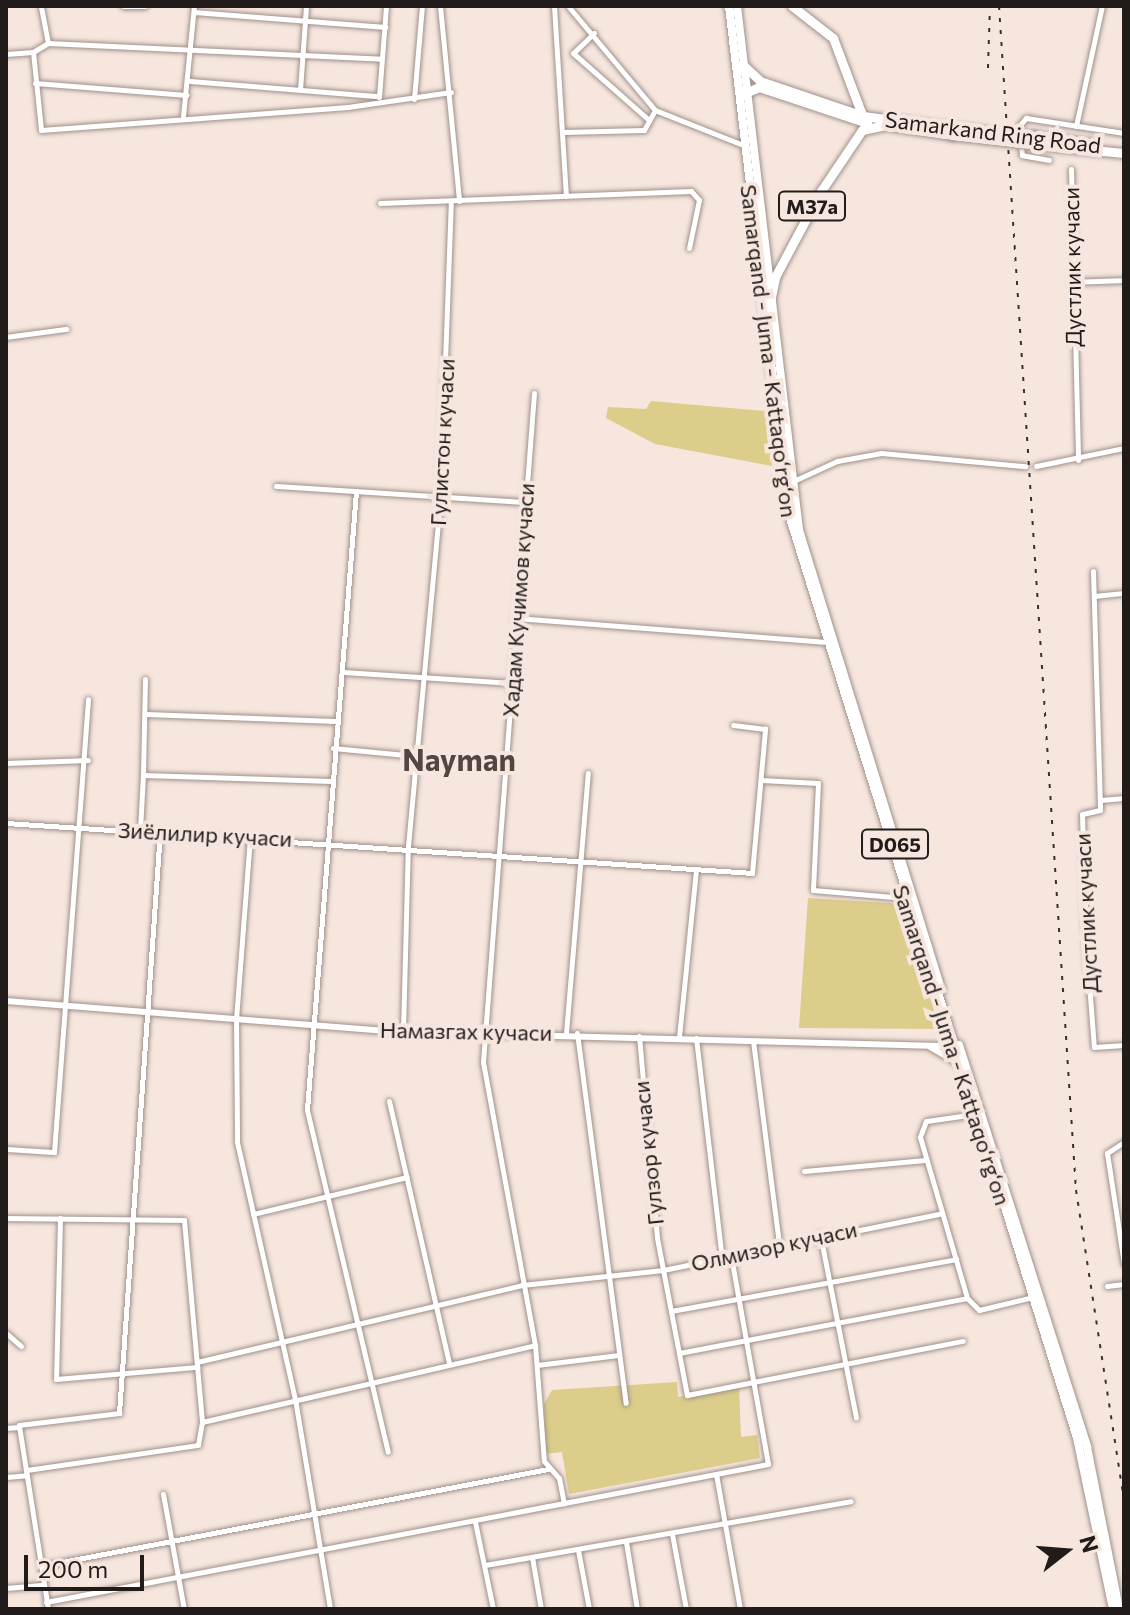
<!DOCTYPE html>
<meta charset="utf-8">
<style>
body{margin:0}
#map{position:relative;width:1130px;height:1615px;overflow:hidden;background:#f6e6de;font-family:Commissioner,sans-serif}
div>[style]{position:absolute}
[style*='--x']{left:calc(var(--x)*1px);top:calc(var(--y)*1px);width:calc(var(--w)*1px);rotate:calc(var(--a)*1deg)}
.green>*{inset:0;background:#dccd8a}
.roads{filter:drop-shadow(0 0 2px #9f918a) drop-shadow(0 0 2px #9f918a)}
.minor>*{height:5px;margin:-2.5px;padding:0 2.5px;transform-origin:2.5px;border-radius:2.5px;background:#fff}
.tertiary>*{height:6px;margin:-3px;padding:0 3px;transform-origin:3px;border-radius:3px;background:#fff}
.primary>*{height:8px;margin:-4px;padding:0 4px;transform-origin:4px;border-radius:4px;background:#fff}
.trunk>*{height:9px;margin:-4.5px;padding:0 4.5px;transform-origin:4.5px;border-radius:4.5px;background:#fff}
.rail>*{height:2px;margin-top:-1px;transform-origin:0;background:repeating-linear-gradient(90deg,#37312d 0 4px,transparent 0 12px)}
.bridges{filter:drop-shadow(0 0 2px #9f918a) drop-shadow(0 0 2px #9f918a)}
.trunk-bridge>*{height:9px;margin:-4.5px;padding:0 4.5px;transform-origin:4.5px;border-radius:4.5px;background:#fff}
span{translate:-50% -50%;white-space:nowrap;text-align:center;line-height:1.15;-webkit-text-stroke:8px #f6e6de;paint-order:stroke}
.shield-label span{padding:2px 6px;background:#f6e6de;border:2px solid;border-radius:6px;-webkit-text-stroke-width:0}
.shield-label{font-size:20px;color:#211c19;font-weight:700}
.street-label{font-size:22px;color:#211c19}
.district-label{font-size:30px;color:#534640;font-weight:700}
.frame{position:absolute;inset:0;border:8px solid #211c19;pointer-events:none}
.north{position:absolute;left:1026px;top:1511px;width:80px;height:80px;-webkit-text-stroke:6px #f6e6de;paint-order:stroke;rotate:73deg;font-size:22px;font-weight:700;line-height:32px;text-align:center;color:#211c19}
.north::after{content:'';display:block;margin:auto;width:28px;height:36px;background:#211c19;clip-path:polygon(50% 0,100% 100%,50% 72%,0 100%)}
.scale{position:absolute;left:24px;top:1555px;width:120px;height:36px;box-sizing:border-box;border:4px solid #211c19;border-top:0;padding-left:10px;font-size:24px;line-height:28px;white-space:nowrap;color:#211c19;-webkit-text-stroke:6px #f6e6de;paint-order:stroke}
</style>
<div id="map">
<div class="green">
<i style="clip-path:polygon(651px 401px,765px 411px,772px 466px,655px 444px,606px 418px,608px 407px,646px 409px)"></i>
<i style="clip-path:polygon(808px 898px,902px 904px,942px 1029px,799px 1028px)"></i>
<i style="clip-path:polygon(677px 1382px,678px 1397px,739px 1387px,741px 1437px,757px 1435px,760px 1458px,569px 1494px,562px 1452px,545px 1454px,544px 1404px,552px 1390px)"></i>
</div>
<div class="roads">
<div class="minor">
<i style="--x:123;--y:6;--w:22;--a:0"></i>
<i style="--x:440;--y:6;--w:196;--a:84.4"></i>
<i style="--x:554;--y:6;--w:190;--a:86.4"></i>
<i style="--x:568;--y:6;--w:136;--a:50.1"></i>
<i style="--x:194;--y:12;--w:192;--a:4.5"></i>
<i style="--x:594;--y:33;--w:29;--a:136"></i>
<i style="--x:573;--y:53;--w:101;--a:41.4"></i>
<i style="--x:48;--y:43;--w:334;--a:2.7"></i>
<i style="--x:33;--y:52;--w:17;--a:-31"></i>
<i style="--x:48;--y:43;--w:38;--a:-101"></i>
<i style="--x:6;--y:54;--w:27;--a:-4"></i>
<i style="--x:33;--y:52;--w:78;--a:84.1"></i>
<i style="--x:41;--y:130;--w:308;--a:-4.3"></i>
<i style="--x:348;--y:107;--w:104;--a:-8.3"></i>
<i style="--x:190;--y:81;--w:189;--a:4.6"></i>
<i style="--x:35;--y:83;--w:152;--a:4.5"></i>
<i style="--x:300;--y:90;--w:84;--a:-85.9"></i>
<i style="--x:379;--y:97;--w:91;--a:-85.6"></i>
<i style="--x:414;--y:99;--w:93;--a:-85.1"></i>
<i style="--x:183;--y:116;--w:111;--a:-84.3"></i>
<i style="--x:1076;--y:126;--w:123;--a:-77.8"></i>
<i style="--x:564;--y:132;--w:80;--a:-1.4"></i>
<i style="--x:644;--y:130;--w:23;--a:-61"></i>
<i style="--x:655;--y:110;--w:95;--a:21.7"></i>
<i style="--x:1049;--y:160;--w:27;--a:-170"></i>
<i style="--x:1022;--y:155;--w:29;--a:-96"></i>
<i style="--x:1019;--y:126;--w:11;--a:-49"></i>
<i style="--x:1026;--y:118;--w:99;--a:8.7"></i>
<i style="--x:1071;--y:169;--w:291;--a:88.6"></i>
<i style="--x:380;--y:203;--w:311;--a:-2.2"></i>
<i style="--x:691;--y:191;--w:12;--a:48"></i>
<i style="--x:699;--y:200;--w:49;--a:101.8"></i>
<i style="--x:1072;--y:282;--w:52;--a:-2.2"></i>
<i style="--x:6;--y:337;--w:61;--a:-7.6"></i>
<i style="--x:534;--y:393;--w:671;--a:94.36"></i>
<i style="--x:483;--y:1062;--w:288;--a:79.6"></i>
<i style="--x:535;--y:1345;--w:116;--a:85.6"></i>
<i style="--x:544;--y:1461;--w:23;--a:49"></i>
<i style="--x:559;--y:1478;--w:26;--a:79"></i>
<i style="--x:1036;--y:466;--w:90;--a:-11.6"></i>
<i style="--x:789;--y:483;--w:53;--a:-24.6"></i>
<i style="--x:837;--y:461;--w:45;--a:-10.3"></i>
<i style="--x:881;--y:453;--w:145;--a:5.2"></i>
<i style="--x:276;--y:486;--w:250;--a:3.7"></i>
<i style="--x:356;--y:491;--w:621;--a:94.53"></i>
<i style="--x:307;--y:1110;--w:351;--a:76.7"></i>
<i style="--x:1093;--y:571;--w:239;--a:88.3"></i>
<i style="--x:1100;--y:810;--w:18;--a:167"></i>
<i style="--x:1082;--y:814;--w:130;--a:88.2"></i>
<i style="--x:1086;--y:944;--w:103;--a:85.6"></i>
<i style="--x:1094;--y:1047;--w:30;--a:-4"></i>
<i style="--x:1094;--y:596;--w:30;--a:-6"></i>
<i style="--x:515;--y:618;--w:310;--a:4.4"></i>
<i style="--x:342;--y:672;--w:168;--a:3.7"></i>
<i style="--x:145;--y:679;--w:96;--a:91.2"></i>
<i style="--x:143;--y:775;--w:189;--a:1.8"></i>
<i style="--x:146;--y:714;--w:189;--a:2.1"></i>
<i style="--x:333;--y:748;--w:83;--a:5.5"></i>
<i style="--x:6;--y:763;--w:82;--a:-2.1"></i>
<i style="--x:761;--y:780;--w:57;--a:3"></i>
<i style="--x:818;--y:783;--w:107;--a:92.7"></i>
<i style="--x:813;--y:890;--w:92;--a:5"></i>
<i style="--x:1100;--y:800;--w:24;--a:-5"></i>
<i style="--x:6;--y:823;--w:748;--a:3.83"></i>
<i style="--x:752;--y:873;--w:145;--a:-84.8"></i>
<i style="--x:765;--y:729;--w:32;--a:-173"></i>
<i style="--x:140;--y:830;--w:55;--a:-86.9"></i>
<i style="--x:250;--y:837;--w:182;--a:94.4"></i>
<i style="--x:236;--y:1018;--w:124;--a:89.5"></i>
<i style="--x:237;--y:1142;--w:263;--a:77.3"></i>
<i style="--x:295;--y:1399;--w:213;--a:80.5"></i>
<i style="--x:403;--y:1032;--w:186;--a:-88.5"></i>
<i style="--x:408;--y:846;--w:349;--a:-84.7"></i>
<i style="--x:440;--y:498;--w:295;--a:-87.9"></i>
<i style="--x:566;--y:1033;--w:261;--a:-85.2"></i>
<i style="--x:577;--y:1033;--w:373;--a:82.5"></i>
<i style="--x:639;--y:1036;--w:203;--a:84.9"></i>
<i style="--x:657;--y:1238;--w:160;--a:79.2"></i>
<i style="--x:687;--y:1395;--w:281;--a:-11.1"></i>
<i style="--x:679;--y:1037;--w:167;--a:-84.2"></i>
<i style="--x:696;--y:1038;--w:222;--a:83.3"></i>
<i style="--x:753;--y:1041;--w:205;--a:82.7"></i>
<i style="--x:389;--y:1101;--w:268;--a:77.1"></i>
<i style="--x:975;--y:1114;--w:49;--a:171.9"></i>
<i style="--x:926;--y:1121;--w:17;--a:111"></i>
<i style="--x:920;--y:1137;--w:168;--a:73.7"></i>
<i style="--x:967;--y:1298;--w:17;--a:45"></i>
<i style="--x:979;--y:1310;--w:56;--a:-13.5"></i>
<i style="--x:1124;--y:1142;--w:20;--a:147"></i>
<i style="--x:1107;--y:1153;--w:112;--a:81.3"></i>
<i style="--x:6;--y:1149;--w:48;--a:3.6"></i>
<i style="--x:54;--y:1152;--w:454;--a:-85.7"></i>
<i style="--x:804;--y:1171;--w:122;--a:-5.2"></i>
<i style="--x:253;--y:1214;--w:158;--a:-13.5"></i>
<i style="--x:6;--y:1218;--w:178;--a:0.6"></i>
<i style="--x:184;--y:1220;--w:203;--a:84.9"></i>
<i style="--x:202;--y:1422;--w:23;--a:100"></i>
<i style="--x:198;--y:1445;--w:174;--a:171.7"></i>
<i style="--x:60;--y:1218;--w:161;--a:91.4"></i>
<i style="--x:56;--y:1379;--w:142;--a:-4.9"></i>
<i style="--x:820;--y:1234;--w:187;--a:78.9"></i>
<i style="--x:1107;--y:1286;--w:17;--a:-7"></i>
<i style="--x:671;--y:1311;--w:290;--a:-10.3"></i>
<i style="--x:6;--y:1333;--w:20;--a:41"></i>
<i style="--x:679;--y:1353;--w:293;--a:-10.8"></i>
<i style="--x:197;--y:1362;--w:334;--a:-13.3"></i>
<i style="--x:522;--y:1285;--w:142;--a:-6.1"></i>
<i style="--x:663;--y:1270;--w:285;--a:-11.5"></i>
<i style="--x:537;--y:1365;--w:82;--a:-7"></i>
<i style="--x:202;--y:1422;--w:342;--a:-13"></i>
<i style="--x:6;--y:1428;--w:13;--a:-4"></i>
<i style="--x:716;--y:1474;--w:53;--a:-10.9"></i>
<i style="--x:768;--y:1464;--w:211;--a:-100.1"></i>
<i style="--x:6;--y:1477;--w:21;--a:-5"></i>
<i style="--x:163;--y:1494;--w:117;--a:79.7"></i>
<i style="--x:475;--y:1522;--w:89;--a:78.3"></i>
<i style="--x:672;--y:1534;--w:76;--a:79.4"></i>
<i style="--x:626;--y:1542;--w:68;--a:80.7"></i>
<i style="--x:578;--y:1550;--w:60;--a:79.4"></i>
<i style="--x:532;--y:1557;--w:53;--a:80.2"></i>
<i style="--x:485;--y:1565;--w:371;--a:-9.9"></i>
<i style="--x:41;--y:1566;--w:516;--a:-10.83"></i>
<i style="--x:6;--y:1588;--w:38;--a:-5"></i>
<i style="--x:46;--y:1602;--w:682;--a:-10.82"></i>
<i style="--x:716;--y:1474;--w:137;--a:79.9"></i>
<i style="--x:48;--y:1609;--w:186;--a:-99"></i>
<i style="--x:19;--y:1425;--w:101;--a:-6.8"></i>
<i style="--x:119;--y:1413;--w:583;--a:-85.97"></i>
</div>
<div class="tertiary">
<i style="--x:6;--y:1001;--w:398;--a:4.5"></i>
<i style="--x:403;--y:1032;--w:539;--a:1.49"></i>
<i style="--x:942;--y:1046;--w:14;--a:-60"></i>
<i style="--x:930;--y:1047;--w:34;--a:30"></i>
</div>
<div class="primary">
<i style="--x:729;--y:6;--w:513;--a:83.28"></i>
<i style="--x:789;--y:515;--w:967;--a:72.67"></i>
<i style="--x:1077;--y:1438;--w:175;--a:78.1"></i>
<i style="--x:737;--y:6;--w:528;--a:83.25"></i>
<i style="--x:799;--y:530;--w:481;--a:72.8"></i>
<i style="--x:959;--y:1045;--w:422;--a:72.3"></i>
<i style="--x:1087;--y:1447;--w:165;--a:78.8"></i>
</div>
<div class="trunk">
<i style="--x:728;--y:6;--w:1;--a:45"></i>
<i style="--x:792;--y:6;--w:52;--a:38"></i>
<i style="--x:833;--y:38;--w:88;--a:69.3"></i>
<i style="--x:742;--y:64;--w:25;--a:43"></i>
<i style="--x:760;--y:81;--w:109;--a:18.8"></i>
<i style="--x:863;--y:116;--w:90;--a:7.7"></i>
<i style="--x:745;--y:93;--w:15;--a:-23"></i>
<i style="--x:759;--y:87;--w:114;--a:18.4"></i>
<i style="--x:886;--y:125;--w:67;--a:8.6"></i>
<i style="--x:1034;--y:136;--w:60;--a:7.7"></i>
<i style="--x:1032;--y:144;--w:92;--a:5.6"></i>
<i style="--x:768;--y:311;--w:35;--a:-78"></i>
<i style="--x:775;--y:277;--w:98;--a:-61.9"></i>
<i style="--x:821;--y:191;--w:73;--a:-56.1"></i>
<i style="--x:862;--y:130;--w:24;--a:-12"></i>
</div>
</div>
<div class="rail">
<i style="--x:999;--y:6;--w:1187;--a:86.28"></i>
<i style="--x:1076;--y:1190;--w:315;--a:81.2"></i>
<i style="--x:988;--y:68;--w:62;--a:-88.2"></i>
</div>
<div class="bridges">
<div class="trunk-bridge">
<i style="--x:952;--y:128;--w:82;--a:5.6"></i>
<i style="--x:952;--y:135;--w:81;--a:6.4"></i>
</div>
</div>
<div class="shield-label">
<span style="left:812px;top:206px">M37a</span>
<span style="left:895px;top:844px">D065</span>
</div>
<div class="street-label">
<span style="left:993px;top:132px;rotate:7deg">Samarkand Ring Road</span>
<span style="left:1072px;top:267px;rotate:-91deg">Дустлик кучаси</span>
<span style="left:769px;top:351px;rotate:83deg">Samarqand - Juma - Kattaqo‘rg‘on</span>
<span style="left:442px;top:442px;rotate:-87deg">Гулистон кучаси</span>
<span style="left:518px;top:600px;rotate:-86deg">Хадам Кучимов кучаси</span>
<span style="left:205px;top:834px;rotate:3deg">Зиёлилир кучаси</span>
<span style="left:1086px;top:913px;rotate:-93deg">Дустлик кучаси</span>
<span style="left:466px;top:1031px;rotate:1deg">Намазгах кучаси</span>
<span style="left:952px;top:1045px;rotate:72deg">Samarqand - Juma - Kattaqo‘rg‘on</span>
<span style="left:648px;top:1153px;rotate:-96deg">Гулзор кучаси</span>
<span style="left:774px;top:1246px;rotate:-12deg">Олмизор кучаси</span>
</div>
<div class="district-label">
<span style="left:459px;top:759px">Nayman</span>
</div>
<div class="frame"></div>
<div class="north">N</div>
<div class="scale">200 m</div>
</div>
